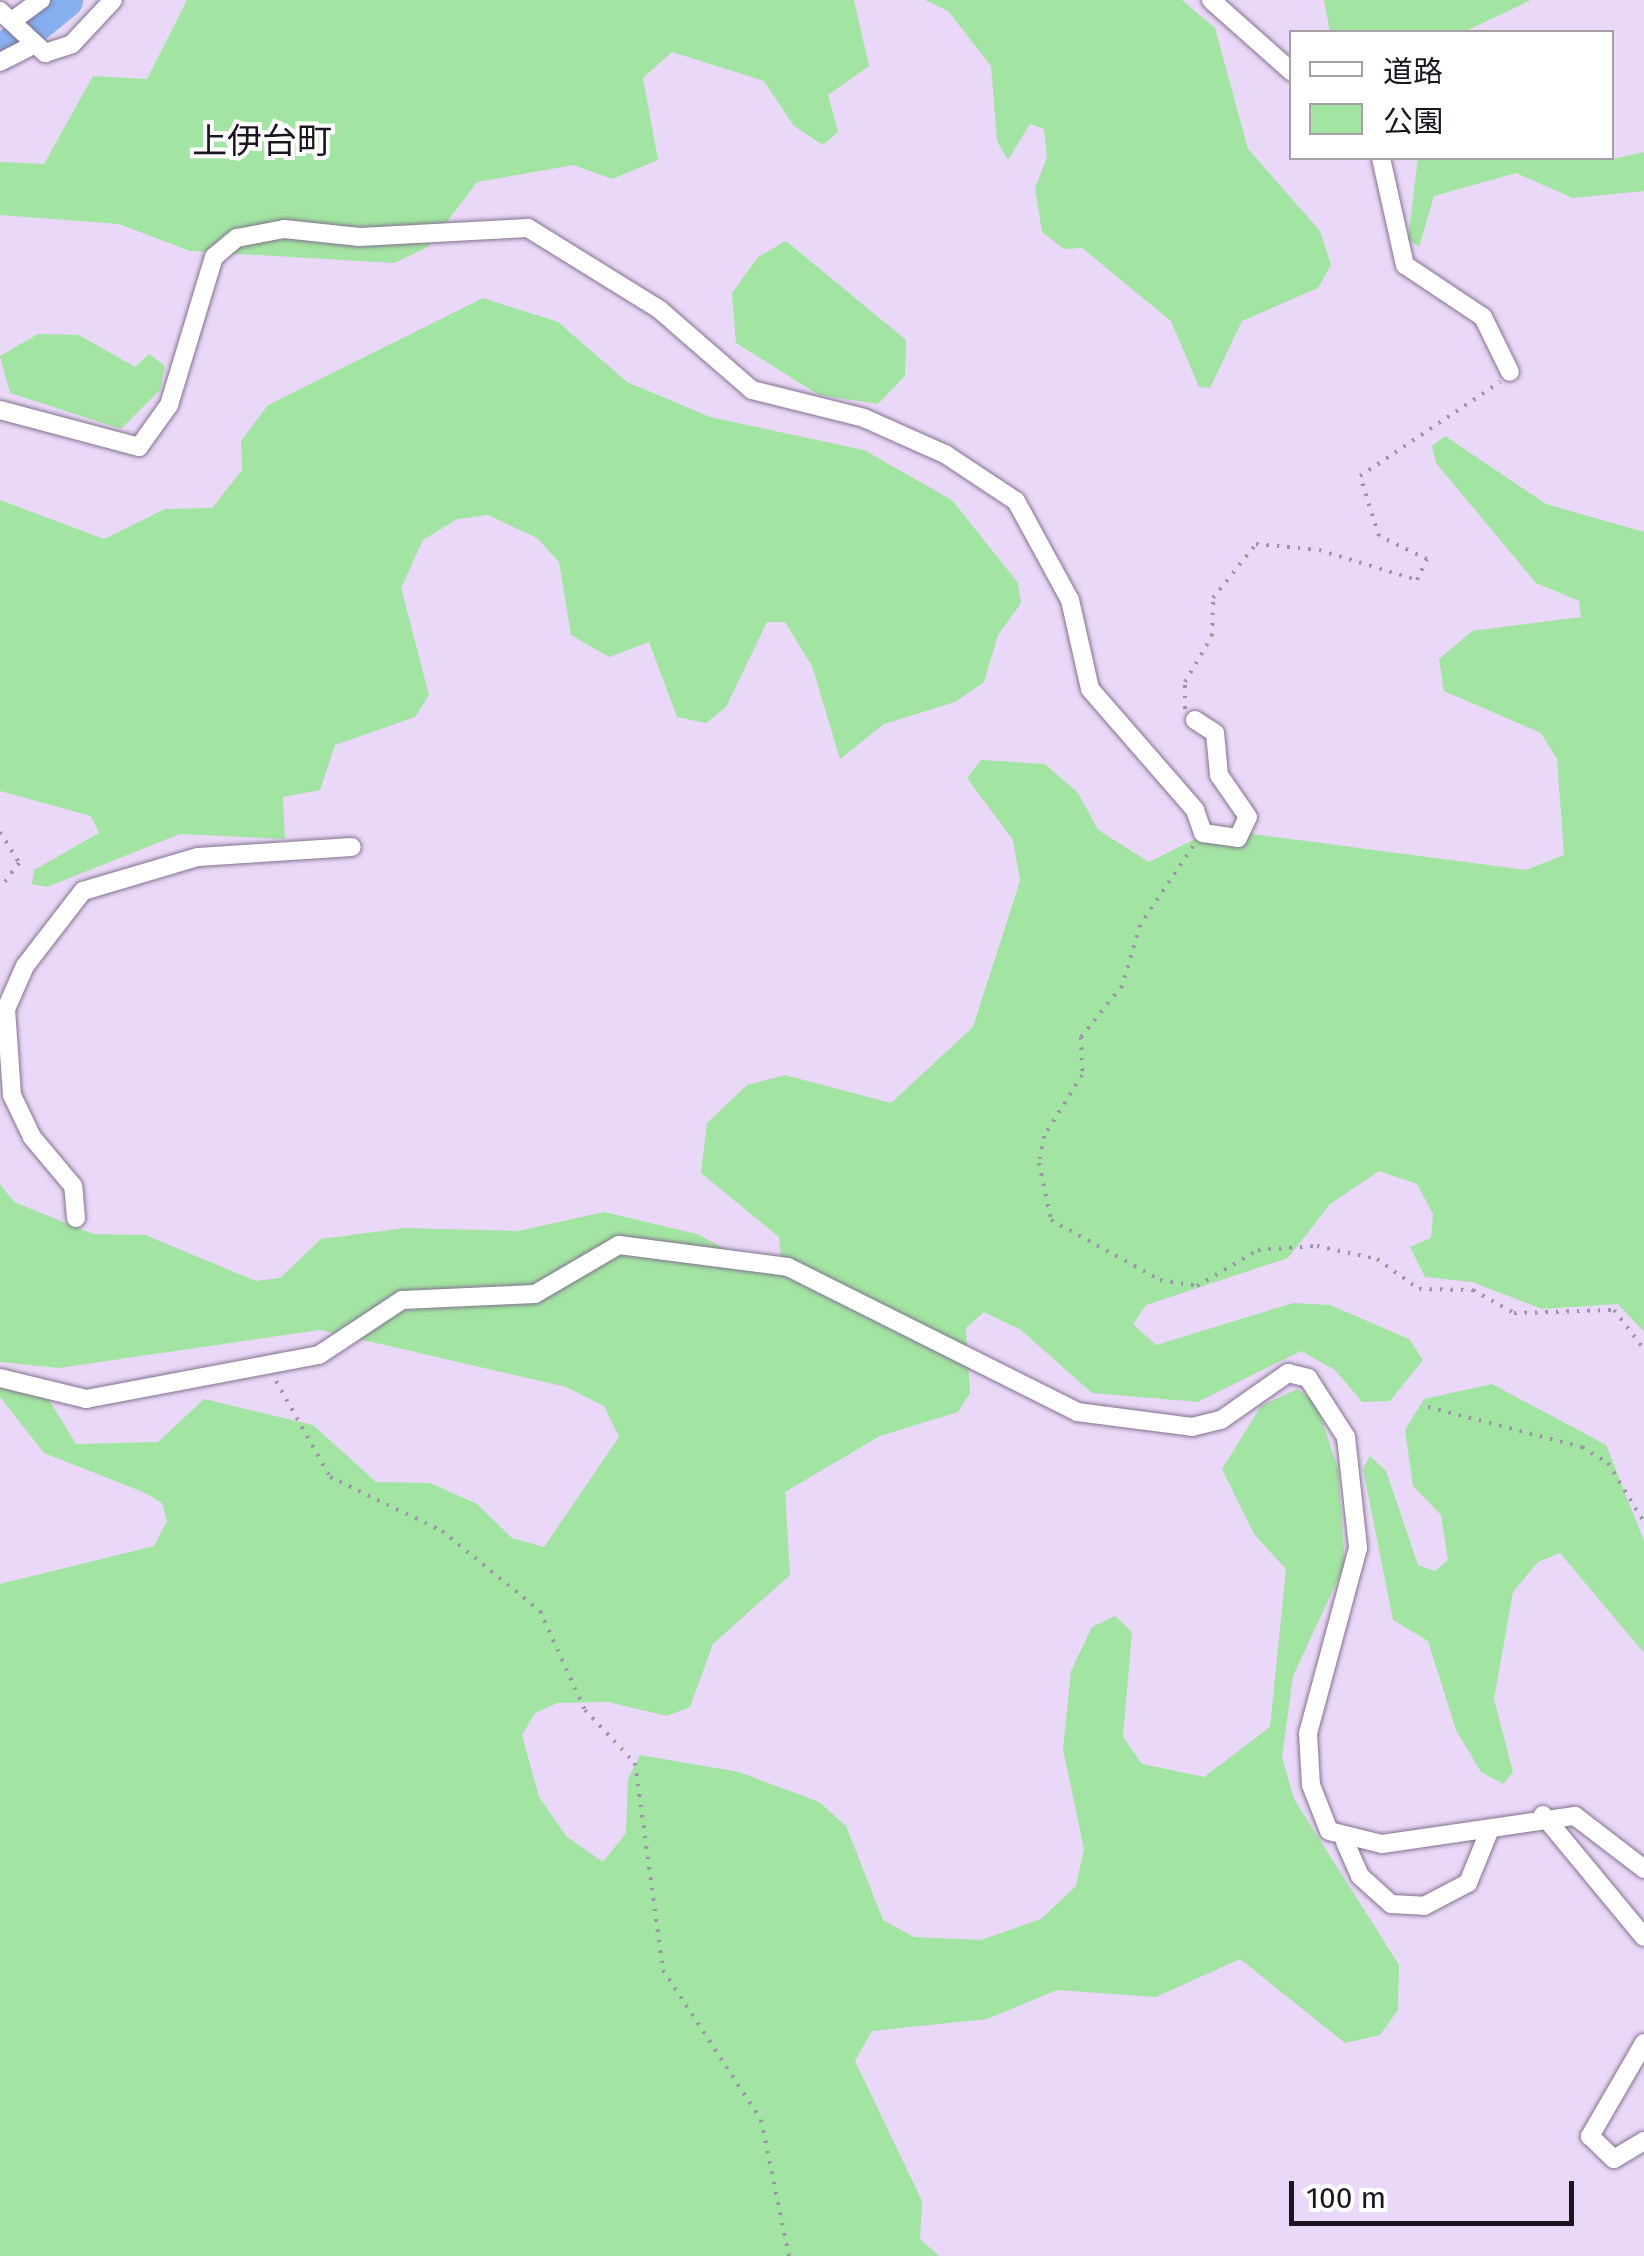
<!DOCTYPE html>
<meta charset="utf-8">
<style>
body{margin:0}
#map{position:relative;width:1644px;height:2256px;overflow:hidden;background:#ead8f8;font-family:"Fira Sans","Noto Sans JP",sans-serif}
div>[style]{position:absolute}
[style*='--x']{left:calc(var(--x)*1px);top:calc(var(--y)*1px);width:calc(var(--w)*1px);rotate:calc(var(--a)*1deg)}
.green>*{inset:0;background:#a2e4a1}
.river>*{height:35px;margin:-17.5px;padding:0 17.5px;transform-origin:17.5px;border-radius:17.5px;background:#86afef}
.path>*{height:4px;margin-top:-2px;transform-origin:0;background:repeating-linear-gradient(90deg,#a092ab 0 2.5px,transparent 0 10.5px)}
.roads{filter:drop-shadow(0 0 2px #82728f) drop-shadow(0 0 2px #82728f)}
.minor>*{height:18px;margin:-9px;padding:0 9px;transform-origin:9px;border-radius:9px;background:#fff}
span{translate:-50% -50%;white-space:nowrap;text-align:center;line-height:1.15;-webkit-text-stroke:8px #fff;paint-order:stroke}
.quarter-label{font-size:35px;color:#1b1520}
.legend{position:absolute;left:1289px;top:30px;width:325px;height:130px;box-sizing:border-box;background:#fff;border:2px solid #a4a1a6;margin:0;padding:12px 18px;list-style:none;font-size:30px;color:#1b1520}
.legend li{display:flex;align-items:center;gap:20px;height:50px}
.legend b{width:50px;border:2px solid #a4a1a6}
.scale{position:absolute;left:1289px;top:2181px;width:285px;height:45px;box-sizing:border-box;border:5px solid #1b1520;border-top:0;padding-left:12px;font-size:30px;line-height:35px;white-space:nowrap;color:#1b1520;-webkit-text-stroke:8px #fff;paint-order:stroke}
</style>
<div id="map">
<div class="green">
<i style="clip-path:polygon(187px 0,854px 0,869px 66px,828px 95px,838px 132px,823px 145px,794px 126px,764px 81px,672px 52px,643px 78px,658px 160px,612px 179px,574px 165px,477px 182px,428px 247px,394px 263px,190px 251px,119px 224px,0 215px,0 162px,44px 164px,93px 76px,147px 79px)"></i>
<i style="clip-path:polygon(925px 0,1182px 0,1215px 28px,1248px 149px,1320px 231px,1331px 265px,1318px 288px,1242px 321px,1210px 388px,1199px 387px,1171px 321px,1082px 248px,1064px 249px,1042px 232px,1035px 188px,1047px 158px,1044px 129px,1030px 124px,1008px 160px,997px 141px,991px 66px,948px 11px)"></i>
<i style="clip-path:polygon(1324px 0,1531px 0,1464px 32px,1330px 32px)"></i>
<i style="clip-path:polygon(1644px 152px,1644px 191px,1573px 198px,1516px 173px,1434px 196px,1419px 247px,1408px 239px,1418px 158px,1608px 160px)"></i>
<i style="clip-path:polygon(786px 241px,906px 340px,905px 376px,878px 404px,819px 395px,736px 343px,732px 293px,758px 257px)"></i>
<i style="clip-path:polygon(483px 298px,558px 322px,627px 382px,710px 417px,864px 450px,952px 500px,1018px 583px,1021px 603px,998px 635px,984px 682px,955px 702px,884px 724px,840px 759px,812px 666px,785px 622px,767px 622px,726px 707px,706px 723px,677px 717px,649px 642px,609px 657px,571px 635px,559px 562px,537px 538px,488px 515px,457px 519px,423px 540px,401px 588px,429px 695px,415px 717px,335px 745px,320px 790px,283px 797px,285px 839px,180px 834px,47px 887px,32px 884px,34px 870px,99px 833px,91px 816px,0 791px,0 500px,104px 539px,165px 509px,212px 508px,242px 470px,241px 441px,268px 405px)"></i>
<i style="clip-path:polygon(38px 334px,79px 335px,135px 367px,149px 354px,165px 366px,160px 390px,121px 429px,10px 393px,0 356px)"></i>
<i style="clip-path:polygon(1445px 436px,1546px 504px,1644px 532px,1644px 1332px,1618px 1304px,1542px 1309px,1472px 1282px,1425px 1277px,1410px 1247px,1431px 1238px,1433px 1214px,1417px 1184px,1379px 1171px,1330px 1204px,1288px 1258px,1146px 1305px,1133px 1324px,1156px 1345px,1293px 1303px,1330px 1305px,1409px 1339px,1423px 1360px,1390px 1401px,1362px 1402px,1335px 1370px,1301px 1351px,1198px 1402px,1092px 1393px,1021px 1330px,984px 1312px,966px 1328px,970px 1393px,958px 1412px,880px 1436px,785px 1492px,790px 1575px,713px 1644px,690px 1707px,667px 1716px,608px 1702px,557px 1703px,535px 1713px,522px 1735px,539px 1797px,567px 1837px,603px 1862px,626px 1833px,628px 1779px,640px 1755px,739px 1772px,819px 1802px,846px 1826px,883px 1920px,914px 1937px,981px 1940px,1041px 1919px,1076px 1886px,1084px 1849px,1063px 1749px,1071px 1671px,1092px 1627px,1115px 1616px,1132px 1632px,1123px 1737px,1142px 1764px,1204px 1777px,1270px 1727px,1286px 1569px,1254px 1534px,1222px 1469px,1261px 1406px,1297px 1389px,1316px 1402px,1338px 1469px,1345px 1564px,1293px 1676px,1282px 1757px,1294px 1799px,1399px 1965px,1398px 2010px,1380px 2035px,1345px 2043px,1240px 1959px,1156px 1997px,1057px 1990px,987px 2019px,872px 2031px,855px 2061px,922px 2201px,920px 2239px,939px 2256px,0 2256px,0 1584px,154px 1546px,167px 1521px,162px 1503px,143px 1492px,44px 1453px,0 1397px,0 1382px,49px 1400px,76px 1444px,158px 1442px,204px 1399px,313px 1425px,376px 1482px,430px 1483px,477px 1504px,512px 1538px,544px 1547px,619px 1437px,604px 1406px,566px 1387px,320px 1330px,59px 1368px,0 1362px,0 1184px,14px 1202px,93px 1234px,145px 1235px,256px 1281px,280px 1278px,321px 1239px,405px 1228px,518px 1231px,604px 1212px,697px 1234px,769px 1272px,782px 1266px,779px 1237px,701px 1173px,707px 1123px,747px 1085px,785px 1075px,891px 1103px,973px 1027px,1020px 881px,1013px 840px,967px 778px,981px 760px,1045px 764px,1078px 793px,1098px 830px,1149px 862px,1215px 829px,1526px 870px,1564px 855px,1557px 759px,1541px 733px,1444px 691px,1439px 659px,1472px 631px,1581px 617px,1579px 601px,1536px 583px,1436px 463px,1432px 446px)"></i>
<i style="clip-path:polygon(1492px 1384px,1606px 1445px,1644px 1541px,1644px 1653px,1560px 1553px,1538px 1562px,1513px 1592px,1494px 1699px,1513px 1772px,1503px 1784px,1481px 1772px,1456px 1730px,1428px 1641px,1393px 1620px,1363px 1469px,1370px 1456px,1386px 1471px,1418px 1565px,1435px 1571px,1448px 1560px,1441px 1515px,1413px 1486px,1405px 1430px,1424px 1399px)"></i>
</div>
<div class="river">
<i style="--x:0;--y:53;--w:84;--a:-39.2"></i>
</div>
<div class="path">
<i style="--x:1185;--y:709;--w:27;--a:-90"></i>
<i style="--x:1185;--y:682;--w:53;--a:-59.6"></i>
<i style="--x:1212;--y:636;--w:38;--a:-88"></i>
<i style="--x:1213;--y:598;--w:69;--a:-51.5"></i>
<i style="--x:1256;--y:544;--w:63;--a:5.4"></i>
<i style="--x:1319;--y:550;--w:102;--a:17"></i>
<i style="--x:1417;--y:580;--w:23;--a:-65"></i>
<i style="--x:1427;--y:559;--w:53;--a:-154.4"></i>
<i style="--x:1379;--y:536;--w:63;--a:-107.6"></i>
<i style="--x:1360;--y:476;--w:169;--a:-33.9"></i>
<i style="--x:0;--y:832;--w:36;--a:58"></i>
<i style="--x:19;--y:863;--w:31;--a:127"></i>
<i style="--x:1193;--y:846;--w:95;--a:123.9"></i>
<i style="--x:1140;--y:925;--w:64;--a:106.4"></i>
<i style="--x:1122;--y:986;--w:65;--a:128.8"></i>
<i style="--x:1081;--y:1037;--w:38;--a:88"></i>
<i style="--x:1082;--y:1075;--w:72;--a:121.9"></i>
<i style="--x:1044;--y:1136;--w:27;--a:100"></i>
<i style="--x:1039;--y:1163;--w:58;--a:78.1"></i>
<i style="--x:1051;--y:1220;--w:124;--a:28.8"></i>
<i style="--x:1160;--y:1280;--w:37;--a:9"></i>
<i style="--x:1197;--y:1286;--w:71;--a:-30.5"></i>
<i style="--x:1258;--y:1250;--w:59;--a:-3.9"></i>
<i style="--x:1317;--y:1246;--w:61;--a:12.2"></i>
<i style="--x:1377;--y:1259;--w:52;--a:35.5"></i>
<i style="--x:1419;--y:1289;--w:54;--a:1.1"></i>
<i style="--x:1473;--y:1290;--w:47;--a:29.3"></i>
<i style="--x:1514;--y:1313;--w:100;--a:-1.7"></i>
<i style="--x:1614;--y:1310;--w:49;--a:52.4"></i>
<i style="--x:276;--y:1381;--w:110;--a:60.6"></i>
<i style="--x:330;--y:1477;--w:124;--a:25.7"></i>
<i style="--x:442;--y:1531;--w:127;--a:39.2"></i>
<i style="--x:540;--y:1611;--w:109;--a:65.6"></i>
<i style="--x:585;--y:1710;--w:73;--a:46.7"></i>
<i style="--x:635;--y:1763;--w:209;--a:82.3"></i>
<i style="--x:663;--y:1970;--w:179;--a:56.8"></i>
<i style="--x:761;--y:2120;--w:139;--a:78.4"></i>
<i style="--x:1428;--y:1407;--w:159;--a:14.6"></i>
<i style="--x:1582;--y:1447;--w:31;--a:32"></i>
<i style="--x:1608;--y:1463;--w:69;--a:58.6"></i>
</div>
<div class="roads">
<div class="minor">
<i style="--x:1211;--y:0;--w:108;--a:41.6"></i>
<i style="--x:0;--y:11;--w:62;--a:43"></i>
<i style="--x:45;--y:53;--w:28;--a:-18"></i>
<i style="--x:72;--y:44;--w:60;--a:-47"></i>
<i style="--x:16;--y:18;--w:31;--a:-36"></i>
<i style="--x:0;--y:62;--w:33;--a:-27"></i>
<i style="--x:1381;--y:158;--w:110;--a:77.4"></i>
<i style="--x:1405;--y:265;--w:94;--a:33.7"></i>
<i style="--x:1483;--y:317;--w:61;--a:63.9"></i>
<i style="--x:0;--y:410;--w:144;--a:14.9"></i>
<i style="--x:139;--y:447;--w:52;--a:-54.5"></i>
<i style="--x:169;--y:405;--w:155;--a:-73.1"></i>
<i style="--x:214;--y:257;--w:30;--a:-40"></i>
<i style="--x:237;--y:238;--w:48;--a:-10.8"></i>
<i style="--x:284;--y:229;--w:76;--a:6"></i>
<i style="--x:360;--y:237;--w:168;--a:-3.1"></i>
<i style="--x:528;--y:228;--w:155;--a:31.8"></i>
<i style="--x:660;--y:310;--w:122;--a:41"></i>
<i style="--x:752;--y:390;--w:115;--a:14"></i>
<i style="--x:864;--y:418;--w:89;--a:24"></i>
<i style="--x:945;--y:454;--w:85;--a:33.5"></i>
<i style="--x:1016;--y:501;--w:113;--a:61.4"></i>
<i style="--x:1070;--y:600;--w:91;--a:77.3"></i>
<i style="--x:1090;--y:689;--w:160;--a:49"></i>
<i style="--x:1195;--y:810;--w:24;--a:71"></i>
<i style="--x:1203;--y:833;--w:35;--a:8"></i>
<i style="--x:1238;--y:838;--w:23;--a:-65"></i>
<i style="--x:1248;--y:817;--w:51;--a:-124.6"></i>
<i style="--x:1219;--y:775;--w:42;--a:-95.4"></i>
<i style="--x:1215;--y:733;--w:24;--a:-147"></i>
<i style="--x:76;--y:1218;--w:32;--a:-95"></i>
<i style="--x:73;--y:1186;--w:64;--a:-129.9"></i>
<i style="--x:32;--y:1137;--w:47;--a:-115.5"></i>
<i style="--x:12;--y:1095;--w:86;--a:-94"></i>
<i style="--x:6;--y:1009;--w:47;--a:-66.2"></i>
<i style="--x:25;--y:966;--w:95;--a:-52.3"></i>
<i style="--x:83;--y:891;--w:120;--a:-16.5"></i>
<i style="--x:198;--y:857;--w:154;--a:-3.7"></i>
<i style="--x:0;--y:1378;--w:89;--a:13.7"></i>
<i style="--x:86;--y:1399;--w:237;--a:-10.7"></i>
<i style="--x:319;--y:1355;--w:100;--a:-33.5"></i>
<i style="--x:402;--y:1300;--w:133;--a:-2.6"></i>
<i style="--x:535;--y:1294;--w:97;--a:-30.3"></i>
<i style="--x:619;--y:1245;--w:170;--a:7.4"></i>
<i style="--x:788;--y:1267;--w:323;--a:26.6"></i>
<i style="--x:1077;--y:1412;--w:116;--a:7.4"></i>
<i style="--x:1192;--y:1427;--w:30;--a:-14"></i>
<i style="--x:1221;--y:1420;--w:82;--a:-35"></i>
<i style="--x:1288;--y:1373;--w:21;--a:14"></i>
<i style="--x:1308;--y:1378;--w:70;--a:57.2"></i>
<i style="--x:1346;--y:1437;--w:112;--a:83.8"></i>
<i style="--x:1358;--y:1548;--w:192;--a:105.1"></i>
<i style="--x:1308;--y:1733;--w:52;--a:86.7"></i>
<i style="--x:1311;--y:1785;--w:49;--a:68.6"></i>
<i style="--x:1329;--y:1831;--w:55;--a:13.8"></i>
<i style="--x:1382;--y:1844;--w:195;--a:-8.3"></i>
<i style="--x:1575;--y:1816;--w:87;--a:37.5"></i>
<i style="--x:1543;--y:1815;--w:158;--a:50.4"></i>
<i style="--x:1345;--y:1842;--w:37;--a:66"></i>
<i style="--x:1360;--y:1876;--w:42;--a:42.1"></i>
<i style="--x:1391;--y:1904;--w:33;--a:3"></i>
<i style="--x:1424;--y:1906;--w:50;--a:-27.6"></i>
<i style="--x:1468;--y:1883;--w:58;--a:-67.8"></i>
<i style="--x:1644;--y:2043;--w:108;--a:120.1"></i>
<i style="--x:1590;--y:2136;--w:33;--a:44"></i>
<i style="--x:1614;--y:2159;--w:35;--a:-31"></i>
</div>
</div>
<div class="quarter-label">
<span style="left:262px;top:141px">上伊台町</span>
</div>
<ul class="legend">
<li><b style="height:12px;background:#fff"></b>道路</li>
<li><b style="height:28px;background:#a2e4a1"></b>公園</li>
</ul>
<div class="scale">100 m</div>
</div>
